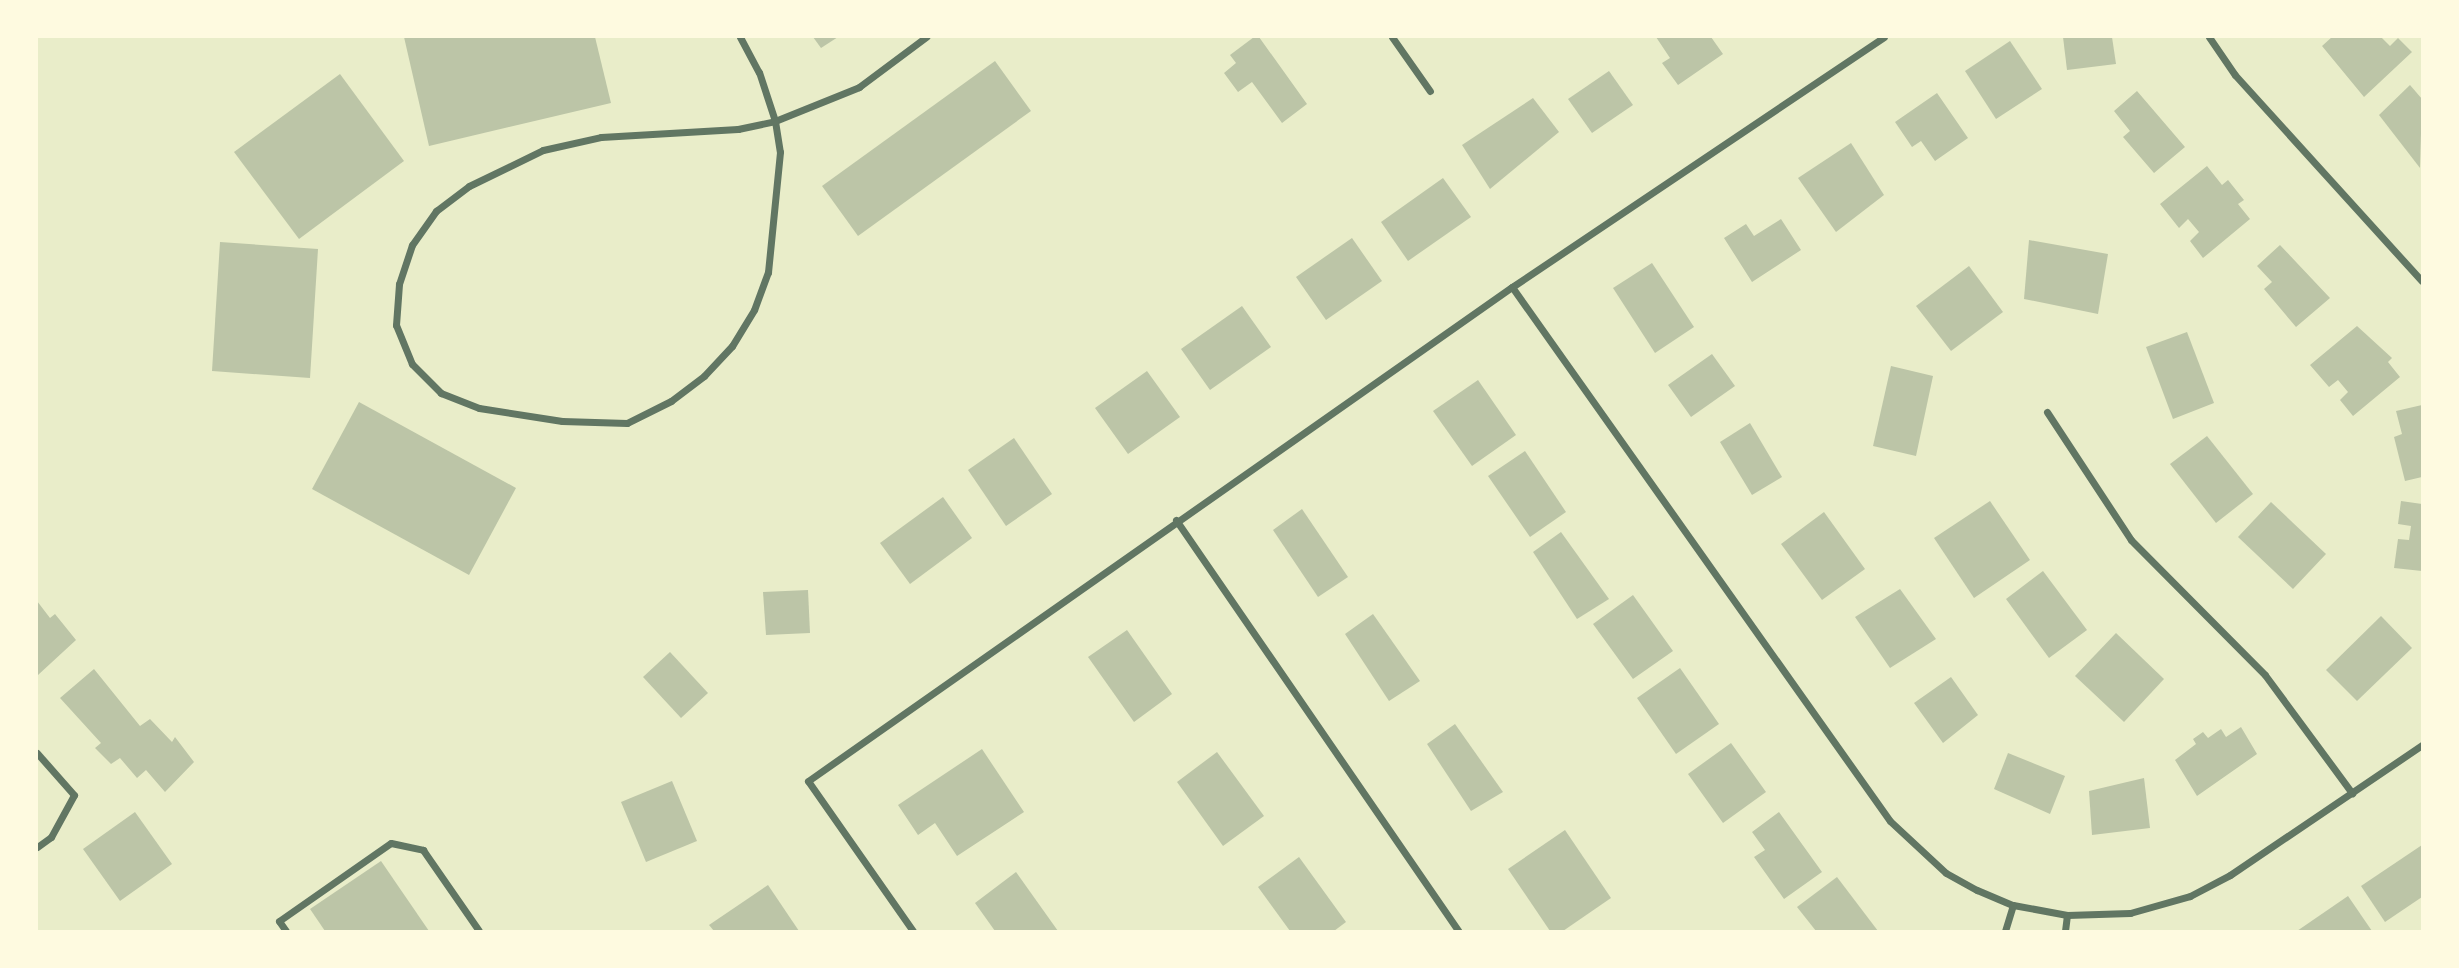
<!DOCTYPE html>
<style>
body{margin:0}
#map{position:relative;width:2459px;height:968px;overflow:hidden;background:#e9edc9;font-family:Karla,sans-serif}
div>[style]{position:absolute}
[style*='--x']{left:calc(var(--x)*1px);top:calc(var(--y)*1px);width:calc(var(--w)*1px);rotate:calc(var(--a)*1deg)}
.building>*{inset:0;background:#bcc5a7}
.minor>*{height:7px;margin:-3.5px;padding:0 3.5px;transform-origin:3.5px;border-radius:3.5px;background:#617663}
span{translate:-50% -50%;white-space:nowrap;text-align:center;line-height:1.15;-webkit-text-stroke:6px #fefae0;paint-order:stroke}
.frame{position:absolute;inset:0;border:38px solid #fefae0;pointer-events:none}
</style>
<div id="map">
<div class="building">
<i style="clip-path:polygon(404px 37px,595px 37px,611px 103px,429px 146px)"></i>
<i style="clip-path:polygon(813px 37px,838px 37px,821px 48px)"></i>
<i style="clip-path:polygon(1254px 37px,1259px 37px,1307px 104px,1282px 123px,1252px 82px,1238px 92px,1224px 73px,1236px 63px,1230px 55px)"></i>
<i style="clip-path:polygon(1656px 37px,1711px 37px,1723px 54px,1678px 85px,1662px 63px,1670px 58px)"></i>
<i style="clip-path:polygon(2063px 37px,2112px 37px,2116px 64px,2067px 70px)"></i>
<i style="clip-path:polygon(2332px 37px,2381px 37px,2390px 46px,2398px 38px,2412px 52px,2364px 97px,2322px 46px)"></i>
<i style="clip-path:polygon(2010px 41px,2042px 89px,1996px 119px,1965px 71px)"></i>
<i style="clip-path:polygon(995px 61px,1031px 111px,858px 236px,822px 186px)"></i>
<i style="clip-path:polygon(1609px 71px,1633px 105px,1592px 133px,1568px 99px)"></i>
<i style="clip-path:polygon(340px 74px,404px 161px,299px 239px,234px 152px)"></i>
<i style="clip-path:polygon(2410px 85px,2422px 99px,2420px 168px,2379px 115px)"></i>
<i style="clip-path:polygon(2137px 91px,2185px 147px,2154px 173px,2123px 137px,2130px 131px,2114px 111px)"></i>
<i style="clip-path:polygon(1937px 93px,1968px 138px,1935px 161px,1921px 141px,1912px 147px,1895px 122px)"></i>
<i style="clip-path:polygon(1533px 98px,1559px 132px,1490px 189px,1462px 145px)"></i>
<i style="clip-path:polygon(1851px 143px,1884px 195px,1836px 232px,1798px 178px)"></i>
<i style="clip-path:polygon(2207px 166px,2222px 185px,2228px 180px,2244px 200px,2238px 204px,2250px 219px,2203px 258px,2190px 241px,2199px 232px,2188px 219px,2179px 228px,2160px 204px)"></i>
<i style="clip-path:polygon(1443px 178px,1471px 217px,1408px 261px,1381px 222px)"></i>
<i style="clip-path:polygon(1781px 219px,1801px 250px,1752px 282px,1724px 238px,1746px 224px,1754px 236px)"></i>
<i style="clip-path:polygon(1352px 238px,1382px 281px,1326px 320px,1296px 277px)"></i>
<i style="clip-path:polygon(2029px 240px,2108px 254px,2098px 314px,2024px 299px)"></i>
<i style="clip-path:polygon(220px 242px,318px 249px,310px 378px,212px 371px)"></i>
<i style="clip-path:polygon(2280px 245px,2330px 298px,2296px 327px,2264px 289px,2272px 282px,2257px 266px)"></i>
<i style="clip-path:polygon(1652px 263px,1694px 327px,1655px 353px,1613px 288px)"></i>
<i style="clip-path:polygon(1969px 266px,2003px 312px,1951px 351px,1916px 306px)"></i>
<i style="clip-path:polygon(1242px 306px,1271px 347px,1210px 390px,1181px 349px)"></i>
<i style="clip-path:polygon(2357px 326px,2392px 358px,2388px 362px,2400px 377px,2353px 416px,2340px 400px,2348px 392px,2338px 380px,2329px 387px,2310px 365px)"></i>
<i style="clip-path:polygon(2187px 332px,2214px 403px,2173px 419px,2146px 347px)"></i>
<i style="clip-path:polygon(1712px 354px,1735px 386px,1691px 417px,1668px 385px)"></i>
<i style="clip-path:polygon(1891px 366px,1933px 376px,1916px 456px,1873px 446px)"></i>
<i style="clip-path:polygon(1147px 371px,1180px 417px,1128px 454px,1095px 408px)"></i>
<i style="clip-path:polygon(1478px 380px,1516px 435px,1472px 466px,1433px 411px)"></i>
<i style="clip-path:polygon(359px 402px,516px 488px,469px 575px,312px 489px)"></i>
<i style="clip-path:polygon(2422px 405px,2422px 477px,2405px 481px,2394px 437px,2402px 434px,2396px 411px)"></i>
<i style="clip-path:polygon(1750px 423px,1782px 477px,1752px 495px,1720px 442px)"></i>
<i style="clip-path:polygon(2207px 436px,2253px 494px,2216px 523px,2170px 464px)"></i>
<i style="clip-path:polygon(1014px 438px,1052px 494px,1006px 526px,968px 470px)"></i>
<i style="clip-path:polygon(1525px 451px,1566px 512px,1530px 537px,1488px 476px)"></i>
<i style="clip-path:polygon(943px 497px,972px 538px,910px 584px,880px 543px)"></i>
<i style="clip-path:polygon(1990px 501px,2030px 560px,1974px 598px,1934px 538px)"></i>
<i style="clip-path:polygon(2401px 501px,2422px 504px,2422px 571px,2394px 568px,2398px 539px,2409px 540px,2411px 526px,2398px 524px)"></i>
<i style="clip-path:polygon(2271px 502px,2326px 554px,2293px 589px,2238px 537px)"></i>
<i style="clip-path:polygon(1302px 509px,1348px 577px,1318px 597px,1273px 530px)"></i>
<i style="clip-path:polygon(1824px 512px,1865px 569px,1822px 600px,1781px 544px)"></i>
<i style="clip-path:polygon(1561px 532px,1609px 599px,1577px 619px,1533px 552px)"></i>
<i style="clip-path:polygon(2043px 571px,2087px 630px,2049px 658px,2006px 599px)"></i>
<i style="clip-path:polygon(1900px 589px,1936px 639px,1890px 668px,1855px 617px)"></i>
<i style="clip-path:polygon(808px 590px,810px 633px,766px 635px,763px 592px)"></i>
<i style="clip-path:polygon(1633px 595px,1673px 651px,1633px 679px,1593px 624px)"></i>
<i style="clip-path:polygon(37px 601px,50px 618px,55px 614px,76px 640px,38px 675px)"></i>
<i style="clip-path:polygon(1373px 614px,1420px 681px,1389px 701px,1345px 634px)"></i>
<i style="clip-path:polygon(2381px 616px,2412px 648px,2357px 701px,2326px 670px)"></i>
<i style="clip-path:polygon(1127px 630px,1172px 694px,1134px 722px,1088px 657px)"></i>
<i style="clip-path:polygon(2116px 633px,2164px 679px,2124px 722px,2075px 676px)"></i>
<i style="clip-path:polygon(670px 652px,708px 693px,681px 718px,643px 677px)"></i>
<i style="clip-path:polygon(1680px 668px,1719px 724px,1676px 754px,1637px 698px)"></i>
<i style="clip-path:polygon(94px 669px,140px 726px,150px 719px,172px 742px,175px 737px,194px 762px,165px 792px,146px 770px,137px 778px,120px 758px,111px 764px,95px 748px,101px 743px,60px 698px)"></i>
<i style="clip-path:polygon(1951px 677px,1978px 715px,1943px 743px,1914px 703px)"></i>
<i style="clip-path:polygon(1455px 724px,1503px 792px,1471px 811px,1427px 744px)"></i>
<i style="clip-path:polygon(2241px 727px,2257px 754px,2197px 796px,2175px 760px,2196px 744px,2193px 739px,2203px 732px,2208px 738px,2221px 729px,2226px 737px)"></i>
<i style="clip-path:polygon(1731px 743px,1766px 792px,1723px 823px,1688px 774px)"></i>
<i style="clip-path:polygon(982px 749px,1024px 812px,957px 856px,935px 823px,918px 835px,898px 805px)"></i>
<i style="clip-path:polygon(1217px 752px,1264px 816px,1223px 846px,1177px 782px)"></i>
<i style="clip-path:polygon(2008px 753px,2065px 776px,2050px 814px,1994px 789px)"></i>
<i style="clip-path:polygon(2144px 778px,2150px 828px,2092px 835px,2089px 791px)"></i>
<i style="clip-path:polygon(672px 781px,697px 841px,646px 862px,621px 802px)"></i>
<i style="clip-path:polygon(135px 812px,172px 864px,120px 901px,83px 849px)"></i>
<i style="clip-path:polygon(1779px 812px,1822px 872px,1784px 899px,1754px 857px,1765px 850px,1752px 832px)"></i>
<i style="clip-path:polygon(1565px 830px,1611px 898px,1563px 931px,1550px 931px,1508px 869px)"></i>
<i style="clip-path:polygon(2422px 845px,2422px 897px,2385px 922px,2361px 886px)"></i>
<i style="clip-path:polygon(1299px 857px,1346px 922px,1334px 931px,1290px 931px,1258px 887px)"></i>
<i style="clip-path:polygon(381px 861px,429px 931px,325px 931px,310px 909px)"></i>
<i style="clip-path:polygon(1016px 872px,1058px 931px,995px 931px,975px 903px)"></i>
<i style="clip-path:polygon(1837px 877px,1878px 931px,1816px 931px,1797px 907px)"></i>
<i style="clip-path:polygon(768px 885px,799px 931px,714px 931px,709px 925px)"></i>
<i style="clip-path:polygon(2348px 896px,2372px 931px,2297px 931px)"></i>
</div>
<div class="minor">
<i style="--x:740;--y:37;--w:40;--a:62"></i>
<i style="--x:759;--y:72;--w:52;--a:71.9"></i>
<i style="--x:775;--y:121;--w:91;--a:-22"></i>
<i style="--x:859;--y:87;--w:84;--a:-36.7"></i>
<i style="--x:1392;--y:37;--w:66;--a:54.9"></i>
<i style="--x:2209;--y:37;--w:46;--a:55.6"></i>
<i style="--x:2235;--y:75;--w:278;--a:47.8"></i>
<i style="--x:775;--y:121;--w:31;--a:81"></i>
<i style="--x:780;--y:152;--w:121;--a:95.7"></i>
<i style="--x:768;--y:272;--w:40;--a:110.2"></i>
<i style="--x:754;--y:310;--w:42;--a:121.4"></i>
<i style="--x:732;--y:346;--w:41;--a:133"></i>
<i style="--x:704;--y:376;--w:41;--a:142.9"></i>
<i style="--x:671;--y:401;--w:49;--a:153.4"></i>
<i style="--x:627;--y:423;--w:65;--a:-178.2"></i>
<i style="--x:562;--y:421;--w:84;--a:-171.1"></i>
<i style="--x:479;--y:408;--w:41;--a:-158.5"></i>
<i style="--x:441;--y:393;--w:41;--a:-135"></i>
<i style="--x:412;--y:364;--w:42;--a:-112.3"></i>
<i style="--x:396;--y:325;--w:41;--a:-85.8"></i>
<i style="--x:399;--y:284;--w:41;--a:-71.6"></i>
<i style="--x:412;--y:245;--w:42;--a:-54.8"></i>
<i style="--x:436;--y:211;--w:41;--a:-37.1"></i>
<i style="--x:469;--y:186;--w:82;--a:-25.9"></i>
<i style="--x:543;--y:150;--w:59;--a:-12.6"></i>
<i style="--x:601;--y:137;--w:137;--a:-3.3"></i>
<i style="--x:738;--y:129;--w:38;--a:-12"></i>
<i style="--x:1512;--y:287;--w:654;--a:54.71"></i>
<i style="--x:1890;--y:821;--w:76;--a:42.9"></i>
<i style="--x:1946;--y:873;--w:35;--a:29"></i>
<i style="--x:1977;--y:890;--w:39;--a:23"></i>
<i style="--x:2013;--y:905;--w:55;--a:10.5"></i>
<i style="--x:2067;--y:915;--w:63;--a:-1.8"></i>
<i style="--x:2130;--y:913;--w:62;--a:-15.8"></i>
<i style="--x:2190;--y:896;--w:45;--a:-27.7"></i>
<i style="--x:2230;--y:875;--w:232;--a:-34.1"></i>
<i style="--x:2047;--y:412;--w:153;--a:56.7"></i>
<i style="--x:2131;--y:540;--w:190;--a:45.2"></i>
<i style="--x:2265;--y:675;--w:147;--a:53.6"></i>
<i style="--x:1176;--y:520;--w:499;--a:55.5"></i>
<i style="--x:37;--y:753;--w:56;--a:48.6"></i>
<i style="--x:74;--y:795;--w:48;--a:118.7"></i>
<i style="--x:51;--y:837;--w:17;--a:144"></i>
<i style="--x:286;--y:931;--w:12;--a:-125"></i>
<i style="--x:279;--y:921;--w:136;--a:-34.9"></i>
<i style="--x:391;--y:843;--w:33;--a:12"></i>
<i style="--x:423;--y:850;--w:98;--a:55.3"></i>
<i style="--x:913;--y:931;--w:183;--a:-125"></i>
<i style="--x:808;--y:781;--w:860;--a:-35.06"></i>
<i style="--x:1512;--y:287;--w:448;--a:-33.9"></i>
<i style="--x:2005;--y:931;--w:27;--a:-73"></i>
<i style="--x:2065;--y:931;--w:16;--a:-83"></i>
</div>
<div class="frame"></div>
</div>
